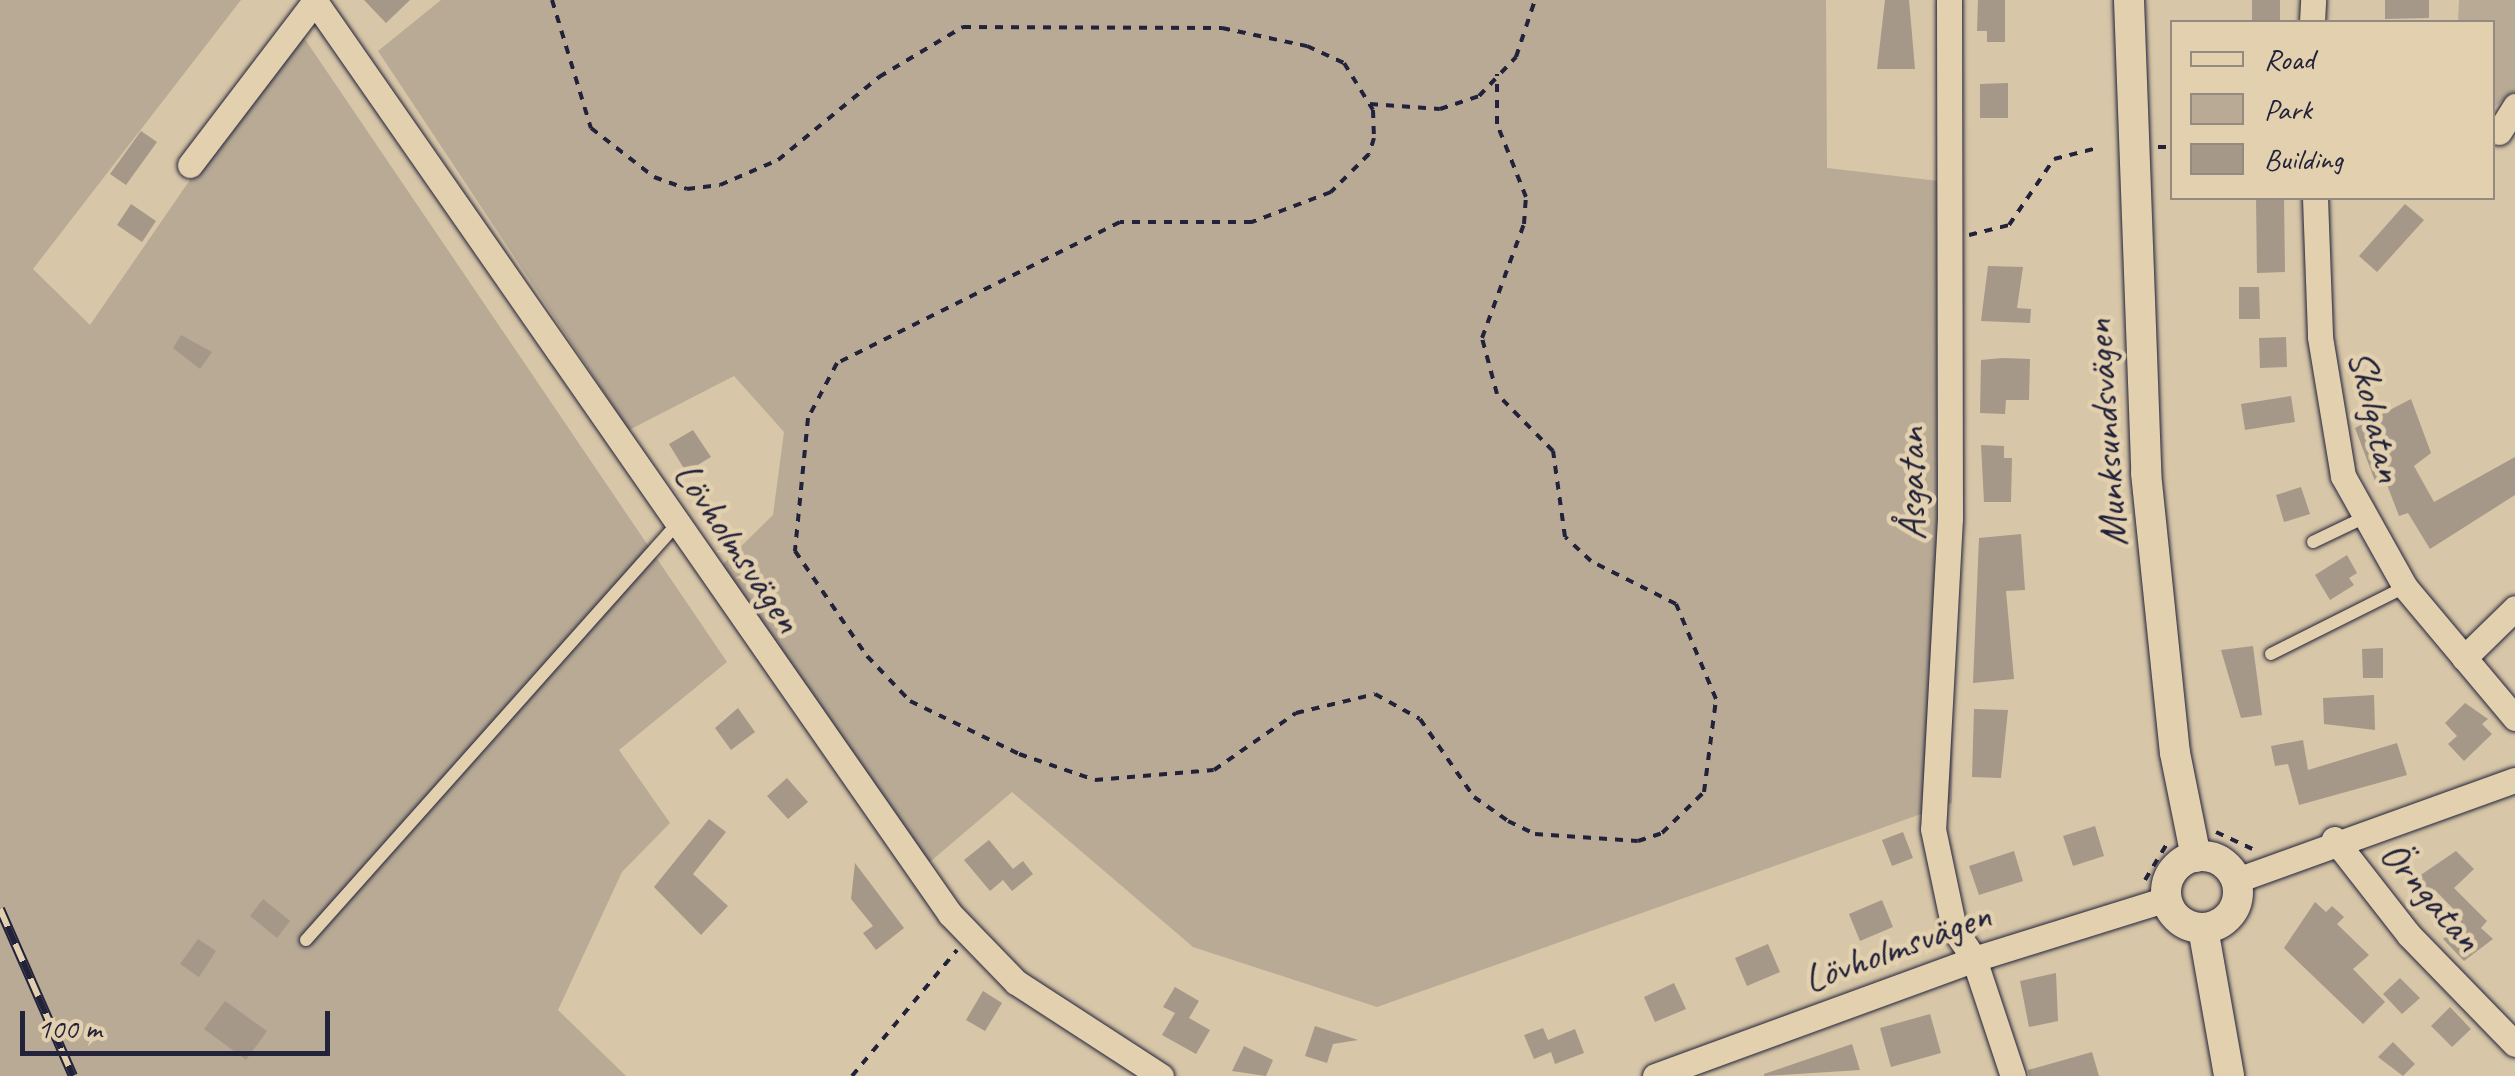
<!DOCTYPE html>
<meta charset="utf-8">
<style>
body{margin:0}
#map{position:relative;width:2515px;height:1076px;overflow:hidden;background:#d7c6a7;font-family:Caveat,sans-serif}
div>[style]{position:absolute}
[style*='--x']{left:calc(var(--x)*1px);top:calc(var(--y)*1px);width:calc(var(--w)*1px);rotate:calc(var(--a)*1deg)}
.green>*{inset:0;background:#b8aa95}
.building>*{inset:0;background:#a59889}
.path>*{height:4px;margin-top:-2px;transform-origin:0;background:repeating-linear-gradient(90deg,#22223b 0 8px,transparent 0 16px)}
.roads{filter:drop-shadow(0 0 2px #22223b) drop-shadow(0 0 2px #22223b)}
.service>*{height:12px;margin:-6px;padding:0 6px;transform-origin:6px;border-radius:6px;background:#e2d0ae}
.minor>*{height:25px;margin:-12.5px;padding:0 12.5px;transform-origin:12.5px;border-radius:12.5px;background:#e2d0ae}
.tertiary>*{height:30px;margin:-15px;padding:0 15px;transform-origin:15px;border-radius:15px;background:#e2d0ae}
.tertiary>.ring{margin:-15px;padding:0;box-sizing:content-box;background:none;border:30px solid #e2d0ae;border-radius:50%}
.rail>*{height:10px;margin-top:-5px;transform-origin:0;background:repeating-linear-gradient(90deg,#e2d0ae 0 19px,#22223b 0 38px);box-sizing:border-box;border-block:2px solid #22223b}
span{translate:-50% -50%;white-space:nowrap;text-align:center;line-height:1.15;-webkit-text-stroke:9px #e2d0ae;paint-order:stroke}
.street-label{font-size:40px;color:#22223b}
.legend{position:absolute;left:2170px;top:20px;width:325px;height:180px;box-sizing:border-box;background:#e2d0ae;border:2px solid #958a80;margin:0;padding:12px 18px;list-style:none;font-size:30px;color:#22223b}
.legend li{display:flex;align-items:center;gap:20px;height:50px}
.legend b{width:50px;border:2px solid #958a80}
.scale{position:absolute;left:20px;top:1011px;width:310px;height:45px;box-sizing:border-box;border:5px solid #22223b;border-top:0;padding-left:12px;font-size:30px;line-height:35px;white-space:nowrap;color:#22223b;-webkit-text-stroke:8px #e2d0ae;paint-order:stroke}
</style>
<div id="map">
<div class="green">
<i style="clip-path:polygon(0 0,241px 0,33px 269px,90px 325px,296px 26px,727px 662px,619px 750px,670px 823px,622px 872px,558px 1010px,626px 1076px,0 1076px)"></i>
<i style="clip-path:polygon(441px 0,1826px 0,1827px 168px,1956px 183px,1952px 803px,1377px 1007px,1193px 947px,1012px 792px,911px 878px,707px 580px,773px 515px,784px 432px,734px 376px,629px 430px,378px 51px)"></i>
<i style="clip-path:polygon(2459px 0,2515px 0,2515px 91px,2493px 108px,2492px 22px,2458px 22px)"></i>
</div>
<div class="building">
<i style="clip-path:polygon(364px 0,410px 0,386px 23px)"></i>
<i style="clip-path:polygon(1885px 0,1909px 0,1915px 69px,1877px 69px)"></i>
<i style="clip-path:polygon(1978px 0,2005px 0,2005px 42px,1987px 42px,1987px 31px,1977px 31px)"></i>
<i style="clip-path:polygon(2252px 0,2280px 0,2280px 22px,2252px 22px)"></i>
<i style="clip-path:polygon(2385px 0,2429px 0,2429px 18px,2385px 19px)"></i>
<i style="clip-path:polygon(2008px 83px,2008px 118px,1980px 118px,1980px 84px)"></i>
<i style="clip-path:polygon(141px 131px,157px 142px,126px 185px,110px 174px)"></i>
<i style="clip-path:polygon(2256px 198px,2284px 198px,2285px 272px,2257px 273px)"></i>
<i style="clip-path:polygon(131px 204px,156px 221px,142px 242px,117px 225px)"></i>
<i style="clip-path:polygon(2405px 204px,2424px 220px,2377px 272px,2359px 256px)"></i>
<i style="clip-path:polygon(1988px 266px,2023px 267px,2017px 308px,2031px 309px,2030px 323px,1981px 321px)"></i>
<i style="clip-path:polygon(2239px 287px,2259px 287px,2260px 319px,2239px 319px)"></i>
<i style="clip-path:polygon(181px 335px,212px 352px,200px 369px,173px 348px)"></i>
<i style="clip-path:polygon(2286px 337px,2287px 367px,2260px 368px,2259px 338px)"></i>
<i style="clip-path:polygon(2002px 358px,2030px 359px,2029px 400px,2006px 400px,2005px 414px,1980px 413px,1981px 360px)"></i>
<i style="clip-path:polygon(2291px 396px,2295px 422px,2245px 430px,2241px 404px)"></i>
<i style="clip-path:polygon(2411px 399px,2431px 453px,2414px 466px,2434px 502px,2515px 457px,2515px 495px,2430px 549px,2408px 513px,2399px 516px,2384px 477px,2375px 481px,2355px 428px)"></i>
<i style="clip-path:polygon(693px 430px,711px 457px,686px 472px,669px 444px)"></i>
<i style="clip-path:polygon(1981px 445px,2004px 446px,2004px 458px,2012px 458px,2011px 502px,1984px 502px)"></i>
<i style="clip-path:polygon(2301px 487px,2310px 514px,2284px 522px,2276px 495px)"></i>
<i style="clip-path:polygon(2021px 534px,2025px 590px,2006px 591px,2014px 679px,1973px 683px,1979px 538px)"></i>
<i style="clip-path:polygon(2347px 555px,2357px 573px,2349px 578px,2354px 585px,2330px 600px,2315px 575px)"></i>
<i style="clip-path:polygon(2253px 646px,2262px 715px,2241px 718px,2221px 650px)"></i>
<i style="clip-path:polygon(2383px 648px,2383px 678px,2363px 678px,2362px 649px)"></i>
<i style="clip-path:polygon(2374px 695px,2375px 730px,2324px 724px,2323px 698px)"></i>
<i style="clip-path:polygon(2465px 703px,2488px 719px,2482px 724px,2492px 734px,2464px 761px,2448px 744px,2457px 736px,2445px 723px)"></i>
<i style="clip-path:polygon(738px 708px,755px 732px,731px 750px,715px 728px)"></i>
<i style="clip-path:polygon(1974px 709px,2008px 710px,2001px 778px,1972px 777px)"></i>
<i style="clip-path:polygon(2303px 740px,2308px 770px,2397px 743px,2407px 775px,2299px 805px,2288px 764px,2275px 766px,2271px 746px)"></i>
<i style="clip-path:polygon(787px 778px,808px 802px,788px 819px,767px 796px)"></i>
<i style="clip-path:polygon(709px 819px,726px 832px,693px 874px,728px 906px,701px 935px,654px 887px)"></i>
<i style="clip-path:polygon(2095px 826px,2104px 856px,2073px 866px,2063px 836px)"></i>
<i style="clip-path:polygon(1903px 832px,1913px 858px,1892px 866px,1882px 840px)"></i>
<i style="clip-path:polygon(989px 840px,1013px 869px,1023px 861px,1033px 874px,1012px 891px,1003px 880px,990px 891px,964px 860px)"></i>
<i style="clip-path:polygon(2014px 851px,2023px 881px,1979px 895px,1969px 866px)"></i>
<i style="clip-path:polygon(2456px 851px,2474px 869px,2454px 888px,2487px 921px,2481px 928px,2493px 939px,2464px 961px,2443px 939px,2463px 919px,2435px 890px,2423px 902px,2406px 885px)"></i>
<i style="clip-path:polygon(855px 863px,904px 928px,876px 950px,863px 933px,873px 926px,851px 899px)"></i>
<i style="clip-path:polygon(263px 899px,290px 921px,277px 938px,250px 916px)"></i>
<i style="clip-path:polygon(1882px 900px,1893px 927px,1860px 941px,1849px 914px)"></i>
<i style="clip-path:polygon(2315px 902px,2326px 912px,2332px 906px,2344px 917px,2337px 924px,2369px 955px,2353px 969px,2385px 1002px,2363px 1024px,2284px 948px)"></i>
<i style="clip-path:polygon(198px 939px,216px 951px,199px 977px,180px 964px)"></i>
<i style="clip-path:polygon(1768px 944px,1780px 972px,1747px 986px,1735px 958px)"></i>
<i style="clip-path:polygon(2056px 973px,2058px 1021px,2029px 1027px,2020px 981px)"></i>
<i style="clip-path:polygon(2400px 978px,2420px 998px,2402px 1014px,2383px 994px)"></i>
<i style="clip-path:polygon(1674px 983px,1686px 1009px,1655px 1022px,1644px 997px)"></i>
<i style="clip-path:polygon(1175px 987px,1199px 1001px,1189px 1018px,1210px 1030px,1196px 1054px,1162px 1035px,1175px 1013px,1163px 1007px)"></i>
<i style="clip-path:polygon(983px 991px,1002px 1003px,985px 1031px,966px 1020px)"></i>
<i style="clip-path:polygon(225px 1001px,267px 1031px,246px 1060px,204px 1029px)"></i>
<i style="clip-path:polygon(2450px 1007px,2471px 1029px,2452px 1047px,2431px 1026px)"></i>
<i style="clip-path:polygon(1930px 1014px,1941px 1053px,1891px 1067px,1880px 1028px)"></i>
<i style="clip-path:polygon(1315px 1026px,1358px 1040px,1333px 1044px,1327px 1063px,1305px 1056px)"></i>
<i style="clip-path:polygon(1543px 1028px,1548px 1040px,1575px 1029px,1584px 1053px,1555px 1064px,1551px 1052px,1534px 1059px,1524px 1035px)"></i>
<i style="clip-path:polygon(2393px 1042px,2415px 1064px,2403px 1076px,2378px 1057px)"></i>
<i style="clip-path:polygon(1852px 1044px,1860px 1070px,1764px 1076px,1764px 1074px)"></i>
<i style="clip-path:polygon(1244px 1046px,1273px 1060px,1266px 1076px,1232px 1071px)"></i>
<i style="clip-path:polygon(2092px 1052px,2099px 1076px,2029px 1076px,2028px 1070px)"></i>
</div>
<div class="path">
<i style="--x:552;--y:0;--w:134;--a:73.1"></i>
<i style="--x:591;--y:128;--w:80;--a:37.9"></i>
<i style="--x:654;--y:177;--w:35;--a:20"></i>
<i style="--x:687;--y:189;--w:33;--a:-7"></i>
<i style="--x:720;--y:185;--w:63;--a:-23.3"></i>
<i style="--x:778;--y:160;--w:131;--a:-39.4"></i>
<i style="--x:879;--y:77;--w:98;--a:-30.8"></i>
<i style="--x:963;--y:27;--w:259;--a:0.2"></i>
<i style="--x:1222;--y:28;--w:87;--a:12"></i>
<i style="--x:1307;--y:46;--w:41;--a:24.7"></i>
<i style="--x:1344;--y:63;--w:55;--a:58.3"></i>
<i style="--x:1373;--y:110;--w:28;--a:88"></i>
<i style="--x:1374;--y:138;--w:17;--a:107"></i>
<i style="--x:1369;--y:154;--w:54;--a:135"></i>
<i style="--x:1331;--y:192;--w:85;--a:159.2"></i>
<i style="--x:1252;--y:222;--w:132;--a:180"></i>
<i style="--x:1120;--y:222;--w:316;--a:153.5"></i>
<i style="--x:837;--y:363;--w:62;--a:117.8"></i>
<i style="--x:808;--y:418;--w:134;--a:95.6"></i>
<i style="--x:795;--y:551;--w:127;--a:55.6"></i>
<i style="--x:867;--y:656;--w:62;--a:46.3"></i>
<i style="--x:910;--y:701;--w:121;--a:25.9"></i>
<i style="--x:1019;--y:754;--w:80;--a:18.9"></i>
<i style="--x:1095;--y:780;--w:119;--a:-4.8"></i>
<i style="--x:1214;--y:770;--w:100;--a:-34.8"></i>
<i style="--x:1296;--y:713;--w:81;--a:-13.5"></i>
<i style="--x:1375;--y:694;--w:51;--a:29.1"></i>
<i style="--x:1420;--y:719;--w:95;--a:55.3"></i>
<i style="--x:1474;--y:797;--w:42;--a:35.2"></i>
<i style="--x:1508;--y:821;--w:30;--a:26"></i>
<i style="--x:1535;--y:834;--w:103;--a:3.9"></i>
<i style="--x:1638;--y:841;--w:25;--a:-18"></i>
<i style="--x:1662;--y:833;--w:59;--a:-44.3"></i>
<i style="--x:1704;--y:792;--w:94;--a:-82.6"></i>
<i style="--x:1716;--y:699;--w:103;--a:-112.8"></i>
<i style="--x:1676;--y:604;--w:95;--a:-153.2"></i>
<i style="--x:1591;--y:561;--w:35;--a:-137"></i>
<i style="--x:1565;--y:537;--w:87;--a:-97.9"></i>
<i style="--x:1553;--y:451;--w:80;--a:-134.5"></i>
<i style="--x:1497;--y:394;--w:58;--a:-105"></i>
<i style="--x:1482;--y:338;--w:121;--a:-69.8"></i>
<i style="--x:1524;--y:224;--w:27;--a:-86"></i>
<i style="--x:1526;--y:197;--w:79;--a:-111.7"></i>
<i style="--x:1497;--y:124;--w:50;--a:-90"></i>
<i style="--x:1370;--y:104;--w:70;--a:4.1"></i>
<i style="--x:1440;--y:109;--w:41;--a:-18.4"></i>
<i style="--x:1479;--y:96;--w:54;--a:-46.5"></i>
<i style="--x:1516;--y:57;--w:60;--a:-71.6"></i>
<i style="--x:2158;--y:147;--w:14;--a:0"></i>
<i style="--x:1969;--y:235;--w:41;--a:-14"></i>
<i style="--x:2009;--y:225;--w:80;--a:-55.7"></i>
<i style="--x:2054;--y:159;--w:44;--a:-14.3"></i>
<i style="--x:2216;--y:832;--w:40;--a:25"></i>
<i style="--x:2145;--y:880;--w:44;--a:-58.8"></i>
<i style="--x:852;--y:1076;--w:164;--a:-50.2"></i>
</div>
<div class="roads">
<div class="service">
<i style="--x:2313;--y:542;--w:55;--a:-25.6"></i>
<i style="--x:2271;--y:654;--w:150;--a:-26.6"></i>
<i style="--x:306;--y:940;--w:557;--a:-48.27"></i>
</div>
<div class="minor">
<i style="--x:314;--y:0;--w:1114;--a:55.17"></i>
<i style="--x:950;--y:914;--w:95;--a:45.9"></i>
<i style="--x:1016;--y:982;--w:173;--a:33"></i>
<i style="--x:1949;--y:0;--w:518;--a:89.89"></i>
<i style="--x:1950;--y:518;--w:311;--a:93.1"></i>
<i style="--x:1933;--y:829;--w:102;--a:78.1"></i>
<i style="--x:1954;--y:929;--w:36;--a:56"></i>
<i style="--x:1974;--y:959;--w:123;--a:71.6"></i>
<i style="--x:2312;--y:22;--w:22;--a:-87"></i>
<i style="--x:2499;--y:132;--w:31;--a:-58"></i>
<i style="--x:190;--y:165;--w:206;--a:-52.7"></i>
<i style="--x:2315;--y:198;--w:139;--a:87.9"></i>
<i style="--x:2320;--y:337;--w:141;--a:80.6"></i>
<i style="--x:2343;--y:476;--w:127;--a:60.8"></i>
<i style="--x:2405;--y:587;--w:171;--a:50"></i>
<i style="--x:2464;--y:658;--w:71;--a:-44.4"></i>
<i style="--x:2334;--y:839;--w:122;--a:52"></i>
<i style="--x:2409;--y:935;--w:152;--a:45.8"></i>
<i style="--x:2237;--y:880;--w:295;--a:-19.8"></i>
<i style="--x:1655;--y:1076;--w:340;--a:-20.1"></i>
<i style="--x:1974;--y:959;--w:202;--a:-17.3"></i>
</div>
<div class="tertiary">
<i style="--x:2129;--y:0;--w:473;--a:87.9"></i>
<i style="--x:2146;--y:473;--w:281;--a:84.1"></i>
<i style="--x:2175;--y:753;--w:106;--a:78.6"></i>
<i class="ring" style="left:2166px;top:856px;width:42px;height:42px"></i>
<i style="--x:2203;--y:928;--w:150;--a:80"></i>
</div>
</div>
<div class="rail">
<i style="--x:0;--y:909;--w:182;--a:66.4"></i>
</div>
<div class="street-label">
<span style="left:2376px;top:416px;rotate:77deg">Skolgatan</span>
<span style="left:2106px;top:433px;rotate:-94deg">Munksundsvägen</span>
<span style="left:1911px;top:484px;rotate:-90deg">Åsgatan</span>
<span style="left:738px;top:547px;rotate:56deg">Lövholmsvägen</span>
<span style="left:2431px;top:896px;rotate:49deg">Örngatan</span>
<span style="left:1897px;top:947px;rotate:-20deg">Lövholmsvägen</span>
</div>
<ul class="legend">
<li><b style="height:12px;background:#e2d0ae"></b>Road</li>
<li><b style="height:28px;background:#b8aa95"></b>Park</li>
<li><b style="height:28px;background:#a59889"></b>Building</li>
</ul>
<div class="scale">100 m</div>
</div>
